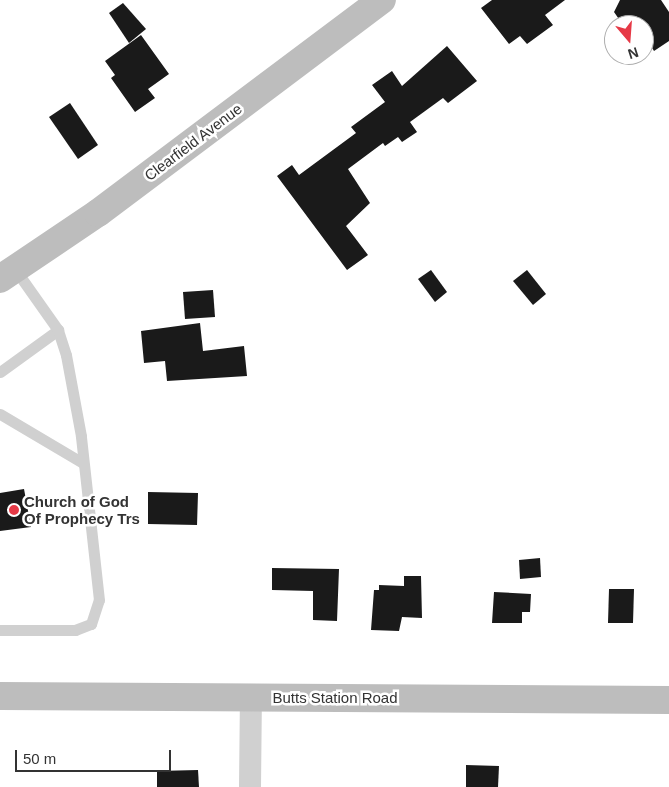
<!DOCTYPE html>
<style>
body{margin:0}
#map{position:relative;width:669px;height:787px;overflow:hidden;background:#fff;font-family:Helvetica,sans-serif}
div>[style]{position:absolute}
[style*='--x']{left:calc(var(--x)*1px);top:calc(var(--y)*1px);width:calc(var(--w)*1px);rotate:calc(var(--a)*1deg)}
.building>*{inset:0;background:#1a1a1a}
.lane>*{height:11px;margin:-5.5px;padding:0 5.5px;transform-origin:5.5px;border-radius:5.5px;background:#d0d0d0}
.street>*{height:22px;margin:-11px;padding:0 11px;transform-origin:11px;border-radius:11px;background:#d0d0d0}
.secondary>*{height:28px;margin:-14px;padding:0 14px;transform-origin:14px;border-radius:14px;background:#bdbdbd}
.dots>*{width:14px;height:14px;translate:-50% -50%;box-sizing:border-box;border:2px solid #fff;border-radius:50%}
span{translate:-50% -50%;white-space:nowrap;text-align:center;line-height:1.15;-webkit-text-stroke:5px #fff;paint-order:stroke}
.street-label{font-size:15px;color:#333}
.poi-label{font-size:15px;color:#333;font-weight:700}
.left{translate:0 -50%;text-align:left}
.north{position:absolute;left:604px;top:15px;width:50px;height:50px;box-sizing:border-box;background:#fff;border:1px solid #adadad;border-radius:50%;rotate:162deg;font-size:14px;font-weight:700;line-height:20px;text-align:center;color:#333}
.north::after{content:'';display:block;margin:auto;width:18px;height:22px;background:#e63946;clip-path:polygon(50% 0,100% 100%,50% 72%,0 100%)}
.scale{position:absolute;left:15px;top:750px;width:156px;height:22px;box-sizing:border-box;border:2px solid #333;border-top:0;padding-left:6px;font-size:15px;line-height:18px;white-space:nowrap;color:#333;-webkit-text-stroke:4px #fff;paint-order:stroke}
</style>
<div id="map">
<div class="building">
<i style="clip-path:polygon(492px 0,565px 0,545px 15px,553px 25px,527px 44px,520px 36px,509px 44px,481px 8px)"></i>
<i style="clip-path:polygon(620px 0,661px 0,669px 12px,669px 41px,654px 51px,644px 35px,644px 25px,623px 25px,614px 12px)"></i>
<i style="clip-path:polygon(123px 3px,146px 29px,129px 43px,109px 13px)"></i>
<i style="clip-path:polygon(141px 35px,169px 74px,148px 89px,155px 98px,135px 112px,111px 78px,115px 75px,105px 61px)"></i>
<i style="clip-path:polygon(447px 46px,477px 81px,448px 103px,443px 98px,410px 122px,417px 132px,402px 142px,398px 137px,385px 146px,383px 143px,348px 169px,370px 203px,346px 226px,368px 255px,347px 270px,277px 176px,292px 165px,299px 175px,356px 133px,351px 127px,385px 102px,372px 85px,392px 71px,402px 86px)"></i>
<i style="clip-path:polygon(70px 103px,98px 145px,78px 159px,49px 117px)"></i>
<i style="clip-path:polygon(431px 270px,447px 292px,435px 302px,418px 279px)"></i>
<i style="clip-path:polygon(527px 270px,546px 294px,533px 305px,513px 281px)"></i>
<i style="clip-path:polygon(213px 290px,215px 317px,185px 319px,183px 292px)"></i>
<i style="clip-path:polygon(200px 323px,203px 351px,244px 346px,247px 376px,167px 381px,165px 361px,144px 363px,141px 331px)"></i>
<i style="clip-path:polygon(24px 489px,31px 527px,0 531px,0 493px)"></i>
<i style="clip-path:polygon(148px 492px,198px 493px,197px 525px,148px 524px)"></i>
<i style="clip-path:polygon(540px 558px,541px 577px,520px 579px,519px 560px)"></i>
<i style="clip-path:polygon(272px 568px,339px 569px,337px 621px,313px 620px,313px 591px,272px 590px)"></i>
<i style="clip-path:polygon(404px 576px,421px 576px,422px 618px,402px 617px,399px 631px,371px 630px,374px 590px,379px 590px,379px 585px,404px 586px)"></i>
<i style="clip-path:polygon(609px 589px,634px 589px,633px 623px,608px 623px)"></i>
<i style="clip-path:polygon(494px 592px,531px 594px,530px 612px,522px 612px,522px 623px,492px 623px)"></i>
<i style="clip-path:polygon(466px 765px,499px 766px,498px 787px,466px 787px)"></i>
<i style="clip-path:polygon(198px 770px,199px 787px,157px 787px,157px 771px)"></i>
</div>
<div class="lane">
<i style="--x:0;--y:372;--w:72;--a:-35.9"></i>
<i style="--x:0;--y:414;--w:96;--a:30.6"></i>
<i style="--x:0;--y:630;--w:75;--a:0"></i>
<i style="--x:75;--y:630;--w:17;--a:-21"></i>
<i style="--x:91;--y:624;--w:25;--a:-72"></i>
<i style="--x:99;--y:600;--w:165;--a:-96.3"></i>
<i style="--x:81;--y:436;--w:82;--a:-100.5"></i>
<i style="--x:66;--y:355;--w:26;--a:-108"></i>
<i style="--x:58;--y:330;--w:75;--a:-125.2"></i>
</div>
<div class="street">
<i style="--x:250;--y:787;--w:90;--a:-89.4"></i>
</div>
<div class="secondary">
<i style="--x:0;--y:279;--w:118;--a:-34"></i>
<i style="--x:98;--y:213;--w:355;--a:-36.9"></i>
<i style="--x:0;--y:696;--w:669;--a:0.34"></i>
</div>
<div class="dots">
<i style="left:14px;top:510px;background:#e63946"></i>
</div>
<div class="street-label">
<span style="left:193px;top:142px;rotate:-37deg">Clearfield Avenue</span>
<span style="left:335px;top:698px">Butts Station Road</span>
</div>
<div class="poi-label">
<span class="left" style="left:24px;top:510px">Church of God<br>Of Prophecy Trs</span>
</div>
<div class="north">N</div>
<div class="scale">50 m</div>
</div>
